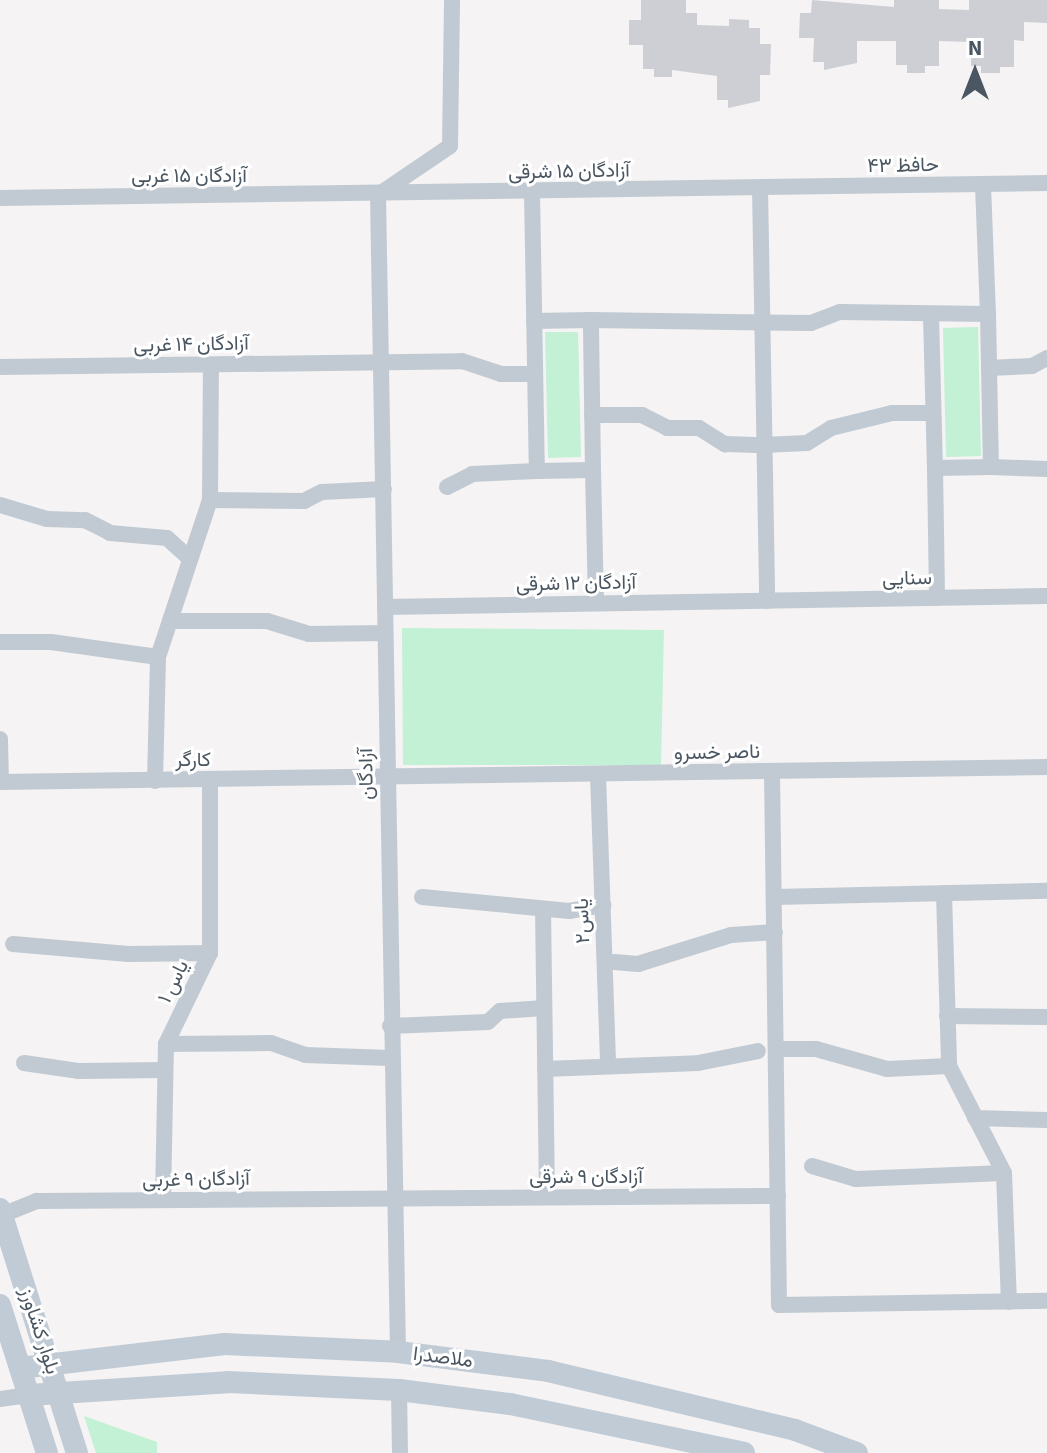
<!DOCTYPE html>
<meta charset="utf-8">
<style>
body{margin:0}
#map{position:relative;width:1047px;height:1453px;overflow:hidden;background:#f5f3f3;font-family:"Source Sans 3",Vazirmatn,sans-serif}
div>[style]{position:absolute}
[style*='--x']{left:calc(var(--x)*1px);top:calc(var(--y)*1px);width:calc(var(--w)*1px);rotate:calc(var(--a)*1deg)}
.green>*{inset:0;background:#c3f1d5}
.building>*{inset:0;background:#cdcfd5}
.minor>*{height:16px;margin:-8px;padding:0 8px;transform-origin:8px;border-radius:8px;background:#c1cad2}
.secondary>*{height:22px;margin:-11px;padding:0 11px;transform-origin:11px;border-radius:11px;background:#c1cbd6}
span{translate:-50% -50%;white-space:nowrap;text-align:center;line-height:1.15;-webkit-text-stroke:6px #fff;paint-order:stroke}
.street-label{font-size:20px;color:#4a5661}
.north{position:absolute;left:935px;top:32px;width:80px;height:80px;-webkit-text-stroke:6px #fff;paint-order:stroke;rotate:0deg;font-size:22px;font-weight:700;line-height:32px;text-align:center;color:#4a5661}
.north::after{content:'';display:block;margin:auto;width:28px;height:36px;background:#4a5661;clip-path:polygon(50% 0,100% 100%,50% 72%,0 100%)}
</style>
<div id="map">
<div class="green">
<i style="clip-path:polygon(978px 327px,981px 456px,946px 457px,943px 328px)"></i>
<i style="clip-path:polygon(545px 332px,578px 332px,581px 457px,548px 458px)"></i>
<i style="clip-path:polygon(402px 628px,664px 630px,661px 765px,403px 765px)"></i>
<i style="clip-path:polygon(84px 1416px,157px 1442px,157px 1453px,96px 1453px)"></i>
</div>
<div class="building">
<i style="clip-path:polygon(641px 0,686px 0,686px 13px,697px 13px,697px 25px,729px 26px,729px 19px,749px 20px,749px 28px,760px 28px,760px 44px,771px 44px,770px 75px,760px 75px,760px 101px,728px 108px,728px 100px,717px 100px,717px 76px,672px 70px,672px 77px,654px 77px,654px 69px,643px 69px,643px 45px,629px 45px,629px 20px,641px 20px)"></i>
<i style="clip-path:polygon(812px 0,894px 7px,894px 0,939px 0,939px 9px,969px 10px,969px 0,1047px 0,1047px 23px,1024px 22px,1024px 41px,1014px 40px,1014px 67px,1000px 67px,1000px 73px,981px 73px,981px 66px,971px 66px,971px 42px,939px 41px,939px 66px,925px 66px,925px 73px,907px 73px,907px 65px,896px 65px,896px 41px,857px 41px,857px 63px,824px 70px,824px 62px,813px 62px,814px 38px,799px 38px,800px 13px,811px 13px)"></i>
</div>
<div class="minor">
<i style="--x:983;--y:185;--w:129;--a:87.8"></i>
<i style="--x:760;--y:188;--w:413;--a:89"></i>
<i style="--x:532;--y:192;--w:279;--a:89"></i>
<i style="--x:537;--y:471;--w:56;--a:-1"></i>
<i style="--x:593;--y:470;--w:150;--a:-90.8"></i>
<i style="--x:591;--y:320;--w:57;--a:179"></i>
<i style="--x:378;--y:195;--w:1157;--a:89.01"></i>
<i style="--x:378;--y:195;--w:87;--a:-34.2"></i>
<i style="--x:450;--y:146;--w:146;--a:-89.2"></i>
<i style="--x:0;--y:198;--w:1047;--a:-0.82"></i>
<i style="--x:591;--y:320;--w:220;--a:0.8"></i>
<i style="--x:811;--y:323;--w:31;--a:-21"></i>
<i style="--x:840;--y:312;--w:148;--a:0.8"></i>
<i style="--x:988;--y:314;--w:153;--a:88.9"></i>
<i style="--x:991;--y:467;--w:56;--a:179"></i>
<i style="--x:935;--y:468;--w:152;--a:-91.5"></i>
<i style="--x:0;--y:367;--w:462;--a:-0.7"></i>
<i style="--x:462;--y:361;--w:41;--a:18.4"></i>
<i style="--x:501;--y:374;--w:34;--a:0"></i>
<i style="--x:989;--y:368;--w:43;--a:-2.7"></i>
<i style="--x:1032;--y:366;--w:17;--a:-28"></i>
<i style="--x:592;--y:415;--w:50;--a:0"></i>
<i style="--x:642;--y:415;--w:28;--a:27"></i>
<i style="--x:667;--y:428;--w:32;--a:0"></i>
<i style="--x:699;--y:428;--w:31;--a:32"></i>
<i style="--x:725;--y:444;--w:38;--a:2"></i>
<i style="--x:763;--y:445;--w:44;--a:-2.6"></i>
<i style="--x:807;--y:443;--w:28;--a:-32"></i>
<i style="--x:831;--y:428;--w:63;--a:-13.8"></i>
<i style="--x:892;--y:413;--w:41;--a:0"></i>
<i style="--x:991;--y:467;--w:56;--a:2"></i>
<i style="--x:935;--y:468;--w:130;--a:89.1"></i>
<i style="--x:593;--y:470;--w:133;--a:88.7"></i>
<i style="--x:447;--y:487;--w:28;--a:-27"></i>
<i style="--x:472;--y:474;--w:65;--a:-2.6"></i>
<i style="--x:210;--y:500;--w:94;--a:0.6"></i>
<i style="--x:304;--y:501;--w:20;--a:-27"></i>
<i style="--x:322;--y:492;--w:62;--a:-2.8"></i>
<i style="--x:0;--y:505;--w:49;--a:16.6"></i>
<i style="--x:47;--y:519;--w:38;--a:2"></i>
<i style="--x:85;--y:520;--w:28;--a:27"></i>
<i style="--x:110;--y:533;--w:57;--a:5"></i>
<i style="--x:167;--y:538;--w:31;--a:42"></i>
<i style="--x:385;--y:607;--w:662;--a:-0.95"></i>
<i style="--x:170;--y:621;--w:97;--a:0"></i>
<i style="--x:267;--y:621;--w:44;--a:17.2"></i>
<i style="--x:309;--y:634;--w:76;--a:-0.8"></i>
<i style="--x:0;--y:642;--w:51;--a:0"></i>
<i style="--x:51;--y:642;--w:108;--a:8"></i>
<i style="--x:0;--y:739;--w:43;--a:88.7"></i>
<i style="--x:772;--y:772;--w:533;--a:89.25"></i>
<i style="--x:779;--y:1305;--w:268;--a:-0.9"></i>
<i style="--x:598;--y:775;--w:291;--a:88"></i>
<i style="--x:155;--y:781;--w:124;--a:-88.6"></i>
<i style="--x:158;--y:657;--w:165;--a:-71.7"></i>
<i style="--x:210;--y:500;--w:135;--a:-89.6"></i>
<i style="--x:0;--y:782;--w:1047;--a:-0.82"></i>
<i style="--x:944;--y:893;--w:173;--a:88.3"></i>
<i style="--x:949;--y:1066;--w:120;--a:62.8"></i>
<i style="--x:1004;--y:1173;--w:129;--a:87.8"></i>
<i style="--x:422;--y:897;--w:148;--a:5.4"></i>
<i style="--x:569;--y:911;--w:35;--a:-10"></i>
<i style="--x:774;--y:897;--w:273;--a:-1.3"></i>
<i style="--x:543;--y:909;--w:288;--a:89.2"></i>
<i style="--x:13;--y:944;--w:116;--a:4.9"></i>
<i style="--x:129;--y:954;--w:81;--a:-0.7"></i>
<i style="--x:614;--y:962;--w:24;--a:5"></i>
<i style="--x:638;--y:964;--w:97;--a:-17.3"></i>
<i style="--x:731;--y:935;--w:44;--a:-3.9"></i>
<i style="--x:947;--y:1016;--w:100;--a:0.6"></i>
<i style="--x:390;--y:1026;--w:98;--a:-2.3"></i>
<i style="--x:488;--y:1022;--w:16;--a:-43"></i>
<i style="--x:500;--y:1011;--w:44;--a:-3.9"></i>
<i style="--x:166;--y:1044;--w:105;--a:-0.5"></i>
<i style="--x:271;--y:1043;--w:36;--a:19"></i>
<i style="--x:305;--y:1055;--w:85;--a:2"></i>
<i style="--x:776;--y:1049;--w:40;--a:0"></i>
<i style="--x:816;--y:1049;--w:74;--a:15.7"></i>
<i style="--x:887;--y:1069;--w:62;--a:-2.8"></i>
<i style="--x:24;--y:1063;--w:56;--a:8.3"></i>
<i style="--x:79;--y:1071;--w:86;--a:-0.7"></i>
<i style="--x:545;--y:1069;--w:153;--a:-2.2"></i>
<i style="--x:698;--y:1063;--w:61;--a:-11.3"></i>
<i style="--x:975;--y:1118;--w:72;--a:1.6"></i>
<i style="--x:812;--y:1166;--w:46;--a:16.5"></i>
<i style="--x:856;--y:1179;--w:148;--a:-2.3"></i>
<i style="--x:163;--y:1200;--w:156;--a:-88.9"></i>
<i style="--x:166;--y:1044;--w:101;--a:-64.2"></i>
<i style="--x:210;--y:953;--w:173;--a:-90"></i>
<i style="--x:2;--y:1215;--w:38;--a:-22"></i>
<i style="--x:37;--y:1201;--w:741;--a:-0.39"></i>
<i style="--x:399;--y:1390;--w:63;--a:89.1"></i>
<i style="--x:0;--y:1399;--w:29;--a:-8"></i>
</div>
<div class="secondary">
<i style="--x:0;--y:1209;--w:256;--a:72.5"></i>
<i style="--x:0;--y:1305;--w:155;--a:72.4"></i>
<i style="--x:20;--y:1368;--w:206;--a:-6.7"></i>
<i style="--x:225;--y:1344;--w:173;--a:2.6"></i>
<i style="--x:398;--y:1352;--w:151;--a:7.2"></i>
<i style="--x:548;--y:1371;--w:254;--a:13.4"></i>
<i style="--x:795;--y:1430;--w:66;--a:20.4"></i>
<i style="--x:29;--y:1395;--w:199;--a:-3.7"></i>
<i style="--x:228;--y:1382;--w:171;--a:2.7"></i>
<i style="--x:399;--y:1390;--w:112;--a:7.2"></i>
<i style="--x:510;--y:1404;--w:239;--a:11.8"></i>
</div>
<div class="street-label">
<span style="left:903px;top:166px;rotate:-1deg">حافظ ۴۳</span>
<span style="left:569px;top:172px;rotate:-1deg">آزادگان ۱۵ شرقی</span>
<span style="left:189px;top:176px">آزادگان ۱۵ غربی</span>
<span style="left:191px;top:345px;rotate:-1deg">آزادگان ۱۴ غربی</span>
<span style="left:907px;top:579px;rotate:-1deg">سنایی</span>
<span style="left:576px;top:584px;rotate:-1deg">آزادگان ۱۲ شرقی</span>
<span style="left:717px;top:753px;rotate:-1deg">ناصر خسرو</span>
<span style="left:193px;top:760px">کارگر</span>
<span style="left:367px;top:774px;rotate:-91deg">آزادگان</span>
<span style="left:583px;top:921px;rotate:-92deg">یاس۲</span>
<span style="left:174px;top:982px;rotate:-64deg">یاس ۱</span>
<span style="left:586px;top:1177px">آزادگان ۹ شرقی</span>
<span style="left:196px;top:1180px;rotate:-1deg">آزادگان ۹ غربی</span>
<span style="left:39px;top:1331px;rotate:72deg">بلوار کشاورز</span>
<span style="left:443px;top:1358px;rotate:7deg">ملاصدرا</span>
</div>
<div class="north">N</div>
</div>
